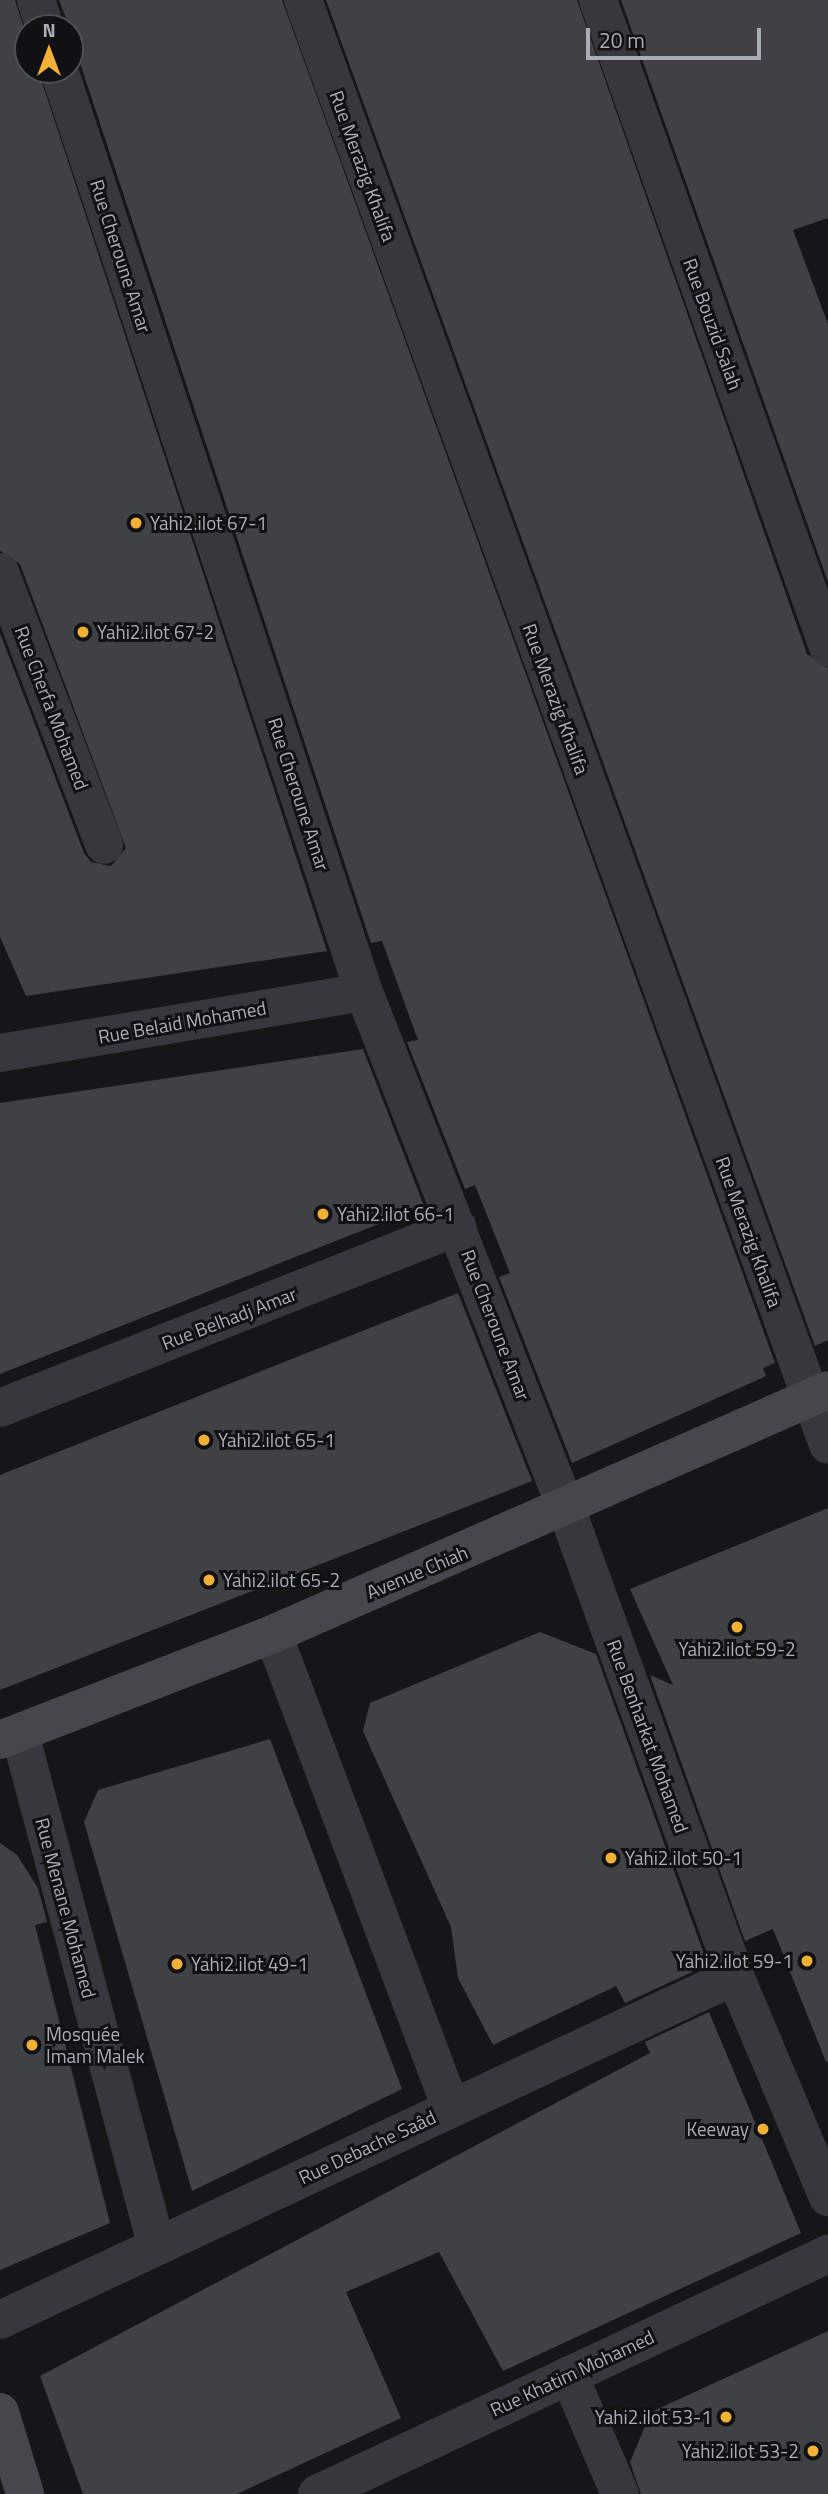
<!DOCTYPE html>
<meta charset="utf-8">
<style>
body{margin:0}
#map{position:relative;width:828px;height:2494px;overflow:hidden;background:#161618;font-family:"Titillium Web",sans-serif}
div>[style]{position:absolute}
[style*='--x']{left:calc(var(--x)*1px);top:calc(var(--y)*1px);width:calc(var(--w)*1px);rotate:calc(var(--a)*1deg)}
.building>*{inset:0;background:#404145}
.street>*{height:38px;margin:-19px;padding:0 19px;transform-origin:19px;border-radius:19px;background:#37383d}
.secondary>*{height:38px;margin:-19px;padding:0 19px;transform-origin:19px;border-radius:19px;background:#45474d}
.dots>*{width:19px;height:19px;translate:-50% -50%;box-sizing:border-box;border:4px solid #111113;border-radius:50%}
span{translate:-50% -50%;white-space:nowrap;text-align:center;line-height:1.15;-webkit-text-stroke:6px #111113;paint-order:stroke}
.street-label{font-size:19px;color:#a8adb8}
.poi-label{font-size:19px;color:#a8adb8}
.left{translate:0 -50%;text-align:left}
.right{translate:-100% -50%;text-align:right}
.north{position:absolute;left:14px;top:14px;width:70px;height:70px;box-sizing:border-box;background:#111113;border:2px solid #4d4f55;border-radius:50%;rotate:0deg;font-size:19px;font-weight:700;line-height:28px;text-align:center;color:#a8adb8}
.north::after{content:'';display:block;margin:auto;width:24px;height:32px;background:#f2b134;clip-path:polygon(50% 0,100% 100%,50% 72%,0 100%)}
.scale{position:absolute;left:586px;top:28px;width:175px;height:32px;box-sizing:border-box;border:4px solid #a8adb8;border-top:0;padding-left:9px;font-size:21px;line-height:24px;white-space:nowrap;color:#a8adb8;-webkit-text-stroke:5px #111113;paint-order:stroke}
</style>
<div id="map">
<div class="building">
<i style="clip-path:polygon(0 0,15px 0,28px 41px,28px 70px,38px 70px,327px 951px,26px 996px,0 937px,0 633px,84px 853px,91px 862px,111px 866px,126px 848px,20px 564px,0 551px)"></i>
<i style="clip-path:polygon(59px 0,282px 0,775px 1363px,763px 1368px,766px 1376px,572px 1463px,499px 1277px,510px 1273px,475px 1185px,465px 1189px,407px 1042px,418px 1040px,382px 941px,371px 943px,80px 63px,70px 52px,70px 28px)"></i>
<i style="clip-path:polygon(326px 0,577px 0,807px 654px,828px 668px,828px 1340px,815px 1346px)"></i>
<i style="clip-path:polygon(621px 0,828px 0,828px 218px,793px 230px,828px 324px,828px 582px)"></i>
<i style="clip-path:polygon(363px 1049px,424px 1206px,0 1374px,0 1103px)"></i>
<i style="clip-path:polygon(458px 1293px,532px 1481px,0 1690px,0 1475px)"></i>
<i style="clip-path:polygon(828px 1508px,828px 2061px,826px 2062px,773px 1929px,745px 1941px,650px 1675px,673px 1685px,630px 1589px)"></i>
<i style="clip-path:polygon(540px 1632px,596px 1654px,705px 1957px,689px 1964px,692px 1972px,625px 2003px,616px 1986px,493px 2045px,458px 1978px,451px 1927px,363px 1731px,370px 1703px)"></i>
<i style="clip-path:polygon(270px 1739px,402px 2089px,192px 2191px,84px 1822px,98px 1790px)"></i>
<i style="clip-path:polygon(0 1843px,17px 1855px,38px 1888px,47px 1922px,35px 1925px,110px 2223px,0 2270px)"></i>
<i style="clip-path:polygon(709px 2012px,801px 2233px,503px 2371px,439px 2252px,346px 2292px,401px 2418px,237px 2494px,83px 2494px,40px 2376px,650px 2053px,645px 2042px)"></i>
<i style="clip-path:polygon(828px 2331px,828px 2494px,641px 2494px,630px 2462px,651px 2412px)"></i>
</div>
<div class="street">
<i style="--x:36;--y:0;--w:29;--a:72"></i>
<i style="--x:303;--y:0;--w:1537;--a:70.03"></i>
<i style="--x:598;--y:0;--w:687;--a:70.43"></i>
<i style="--x:59;--y:70;--w:971;--a:71.7"></i>
<i style="--x:364;--y:992;--w:554;--a:68.62"></i>
<i style="--x:566;--y:1508;--w:498;--a:70.1"></i>
<i style="--x:735;--y:1976;--w:240;--a:67.2"></i>
<i style="--x:0;--y:572;--w:292;--a:69.1"></i>
<i style="--x:0;--y:1053;--w:369;--a:-9.5"></i>
<i style="--x:0;--y:1408;--w:492;--a:-21.6"></i>
<i style="--x:273;--y:1634;--w:506;--a:69.42"></i>
<i style="--x:20;--y:1734;--w:528;--a:75.07"></i>
<i style="--x:0;--y:2320;--w:812;--a:-25.08"></i>
<i style="--x:569;--y:2375;--w:129;--a:66.8"></i>
<i style="--x:317;--y:2494;--w:565;--a:-25.16"></i>
</div>
<div class="secondary">
<i style="--x:0;--y:1740;--w:293;--a:-21.2"></i>
<i style="--x:273;--y:1634;--w:606;--a:-23.73"></i>
<i style="--x:0;--y:2412;--w:86;--a:73"></i>
</div>
<div class="dots">
<i style="left:136px;top:523px;background:#f2b134"></i>
<i style="left:83px;top:632px;background:#f2b134"></i>
<i style="left:323px;top:1214px;background:#f2b134"></i>
<i style="left:204px;top:1440px;background:#f2b134"></i>
<i style="left:209px;top:1580px;background:#f2b134"></i>
<i style="left:737px;top:1627px;background:#f2b134"></i>
<i style="left:611px;top:1858px;background:#f2b134"></i>
<i style="left:807px;top:1961px;background:#f2b134"></i>
<i style="left:177px;top:1964px;background:#f2b134"></i>
<i style="left:32px;top:2045px;background:#f2b134"></i>
<i style="left:763px;top:2129px;background:#f2b134"></i>
<i style="left:726px;top:2417px;background:#f2b134"></i>
<i style="left:813px;top:2451px;background:#f2b134"></i>
</div>
<div class="street-label">
<span style="left:363px;top:166px;rotate:70deg">Rue Merazig Khalifa</span>
<span style="left:121px;top:256px;rotate:72deg">Rue Cheroune Amar</span>
<span style="left:713px;top:324px;rotate:70deg">Rue Bouzid Salah</span>
<span style="left:556px;top:699px;rotate:70deg">Rue Merazig Khalifa</span>
<span style="left:52px;top:708px;rotate:69deg">Rue Cherfa Mohamed</span>
<span style="left:299px;top:794px;rotate:72deg">Rue Cheroune Amar</span>
<span style="left:182px;top:1022px;rotate:-10deg">Rue Belaid Mohamed</span>
<span style="left:749px;top:1232px;rotate:70deg">Rue Merazig Khalifa</span>
<span style="left:229px;top:1318px;rotate:-21deg">Rue Belhadj Amar</span>
<span style="left:496px;top:1325px;rotate:69deg">Rue Cheroune Amar</span>
<span style="left:417px;top:1572px;rotate:-23deg">Avenue Chiah</span>
<span style="left:648px;top:1736px;rotate:70deg">Rue Benharkat Mohamed</span>
<span style="left:66px;top:1908px;rotate:75deg">Rue Menane Mohamed</span>
<span style="left:367px;top:2147px;rotate:-25deg">Rue Debache Saâd</span>
<span style="left:572px;top:2373px;rotate:-25deg">Rue Khatim Mohamed</span>
</div>
<div class="poi-label">
<span class="left" style="left:150px;top:523px">Yahi2.ilot 67-1</span>
<span class="left" style="left:97px;top:632px">Yahi2.ilot 67-2</span>
<span class="left" style="left:337px;top:1214px">Yahi2.ilot 66-1</span>
<span class="left" style="left:218px;top:1440px">Yahi2.ilot 65-1</span>
<span class="left" style="left:223px;top:1580px">Yahi2.ilot 65-2</span>
<span style="left:737px;top:1649px">Yahi2.ilot 59-2</span>
<span class="left" style="left:625px;top:1858px">Yahi2.ilot 50-1</span>
<span class="right" style="left:793px;top:1961px">Yahi2.ilot 59-1</span>
<span class="left" style="left:191px;top:1964px">Yahi2.ilot 49-1</span>
<span class="left" style="left:46px;top:2045px">Mosquée<br>Imam Malek</span>
<span class="right" style="left:749px;top:2129px">Keeway</span>
<span class="right" style="left:712px;top:2417px">Yahi2.ilot 53-1</span>
<span class="right" style="left:799px;top:2451px">Yahi2.ilot 53-2</span>
</div>
<div class="north">N</div>
<div class="scale">20 m</div>
</div>
